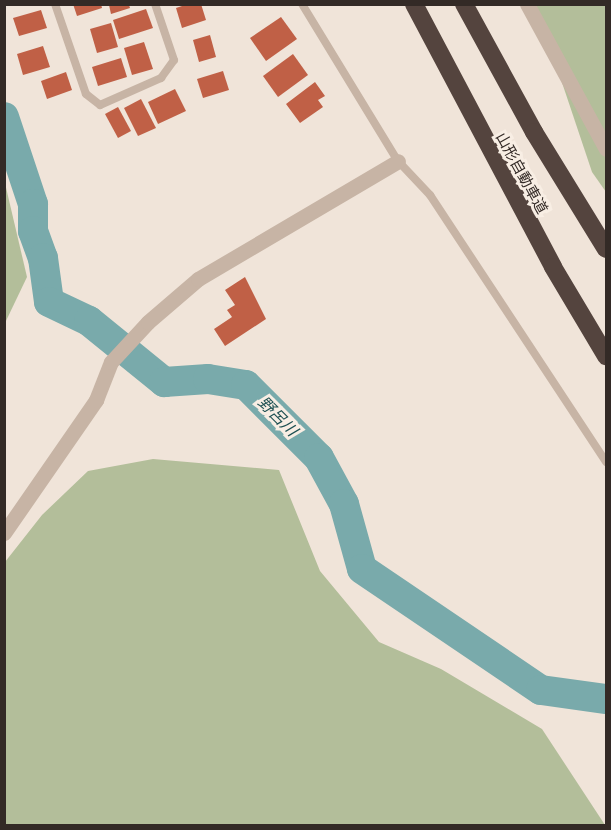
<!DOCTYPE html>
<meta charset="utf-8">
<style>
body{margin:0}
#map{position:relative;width:611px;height:830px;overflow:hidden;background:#f0e4d9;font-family:Ubuntu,"Noto Sans JP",sans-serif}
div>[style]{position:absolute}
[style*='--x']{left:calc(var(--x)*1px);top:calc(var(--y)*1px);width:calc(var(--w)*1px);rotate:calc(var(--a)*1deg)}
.green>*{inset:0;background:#b3be9a}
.river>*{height:30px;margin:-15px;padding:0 15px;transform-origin:15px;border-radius:15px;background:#79aaab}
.building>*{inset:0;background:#c06046}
.lane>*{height:8px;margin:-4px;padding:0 4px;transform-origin:4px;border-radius:4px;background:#c7b4a5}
.street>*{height:15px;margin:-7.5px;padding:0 7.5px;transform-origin:7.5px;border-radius:7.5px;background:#c7b4a5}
.highway>*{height:18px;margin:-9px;padding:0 9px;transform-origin:9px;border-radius:9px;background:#54443e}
span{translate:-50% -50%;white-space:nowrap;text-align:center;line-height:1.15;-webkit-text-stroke:6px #f8eee4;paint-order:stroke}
.street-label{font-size:15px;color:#332a26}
.water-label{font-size:16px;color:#1e5052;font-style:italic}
.frame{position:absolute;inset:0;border:6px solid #332a26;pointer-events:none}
</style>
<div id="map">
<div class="green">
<i style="clip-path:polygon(536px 5px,606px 5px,606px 192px,592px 172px)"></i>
<i style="clip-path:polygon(4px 179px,27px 277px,5px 323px,4px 323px)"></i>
<i style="clip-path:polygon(153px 459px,279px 470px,320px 571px,379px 642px,441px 669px,542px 729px,605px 825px,5px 825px,5px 562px,42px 515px,88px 471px)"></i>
</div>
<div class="river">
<i style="--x:4;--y:117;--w:92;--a:71.6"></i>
<i style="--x:33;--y:204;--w:27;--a:90"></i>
<i style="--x:33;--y:231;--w:29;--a:70"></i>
<i style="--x:43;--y:258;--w:44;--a:82.2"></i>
<i style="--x:49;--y:302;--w:44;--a:25.4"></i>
<i style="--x:89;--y:321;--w:97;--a:39.1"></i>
<i style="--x:164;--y:382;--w:44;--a:-3.9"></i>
<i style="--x:208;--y:379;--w:38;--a:9"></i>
<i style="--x:246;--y:385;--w:103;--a:45"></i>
<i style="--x:319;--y:458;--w:52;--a:61.5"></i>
<i style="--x:344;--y:504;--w:67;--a:74.5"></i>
<i style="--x:362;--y:569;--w:216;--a:34.1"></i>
<i style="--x:541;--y:690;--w:66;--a:7.9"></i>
</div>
<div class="building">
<i style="clip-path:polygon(73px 4px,101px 4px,102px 8px,77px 16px)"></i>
<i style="clip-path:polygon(188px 4px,201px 4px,206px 20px,182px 28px,176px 8px)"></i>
<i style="clip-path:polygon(109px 5px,129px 5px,130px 8px,111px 14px)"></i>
<i style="clip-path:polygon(146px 9px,153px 28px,119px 39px,113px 20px)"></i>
<i style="clip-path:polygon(41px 10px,47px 28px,19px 36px,13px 18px)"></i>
<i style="clip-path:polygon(281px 17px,297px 39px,266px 61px,250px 38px)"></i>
<i style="clip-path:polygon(111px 23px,118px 47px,97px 53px,90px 29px)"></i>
<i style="clip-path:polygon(210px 35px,216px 57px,199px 62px,193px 40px)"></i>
<i style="clip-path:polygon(144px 42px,153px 69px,132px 75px,124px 48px)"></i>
<i style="clip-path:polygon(43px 46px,50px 67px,23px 75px,17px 54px)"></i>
<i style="clip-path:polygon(293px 54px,308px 75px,278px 97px,263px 76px)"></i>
<i style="clip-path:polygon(121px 58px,127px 77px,98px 86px,92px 67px)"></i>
<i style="clip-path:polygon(223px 71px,229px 90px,203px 98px,197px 79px)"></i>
<i style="clip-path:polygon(66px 72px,72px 90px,47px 99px,41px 81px)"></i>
<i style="clip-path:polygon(315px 82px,325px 96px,318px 100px,323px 107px,300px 123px,286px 104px)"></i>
<i style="clip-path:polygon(175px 89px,186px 111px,158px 124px,148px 102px)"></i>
<i style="clip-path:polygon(141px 99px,156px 128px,138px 136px,124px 108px)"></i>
<i style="clip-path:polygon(118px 107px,131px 131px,118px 138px,105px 114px)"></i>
<i style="clip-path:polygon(245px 277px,266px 319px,225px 346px,214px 329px,232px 317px,227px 310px,235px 305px,225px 290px)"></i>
</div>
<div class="lane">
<i style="--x:55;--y:4;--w:95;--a:71"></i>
<i style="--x:86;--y:94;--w:18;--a:38"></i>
<i style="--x:100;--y:105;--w:67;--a:-23.9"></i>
<i style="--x:161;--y:78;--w:22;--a:-54"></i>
<i style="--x:174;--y:60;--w:59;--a:-108.7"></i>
<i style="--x:302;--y:4;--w:184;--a:58.6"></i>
<i style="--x:398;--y:161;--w:47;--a:46.7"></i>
<i style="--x:430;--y:195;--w:320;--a:56.6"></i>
</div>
<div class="street">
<i style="--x:527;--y:4;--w:165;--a:61.4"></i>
<i style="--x:4;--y:533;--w:162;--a:-55.3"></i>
<i style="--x:96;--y:400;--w:41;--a:-68.5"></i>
<i style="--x:111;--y:362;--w:54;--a:-47.2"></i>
<i style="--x:148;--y:322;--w:66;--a:-40.7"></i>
<i style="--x:198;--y:279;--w:232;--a:-30.5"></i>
</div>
<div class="highway">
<i style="--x:414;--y:4;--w:297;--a:62.1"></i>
<i style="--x:553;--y:267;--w:104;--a:59.2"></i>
<i style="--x:464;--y:4;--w:146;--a:61.3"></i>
<i style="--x:534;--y:132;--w:137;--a:58.4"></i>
</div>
<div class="street-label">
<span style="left:522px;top:173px;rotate:61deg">山形自動車道</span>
</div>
<div class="water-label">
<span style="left:278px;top:416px;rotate:45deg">野呂川</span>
</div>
<div class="frame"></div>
</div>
